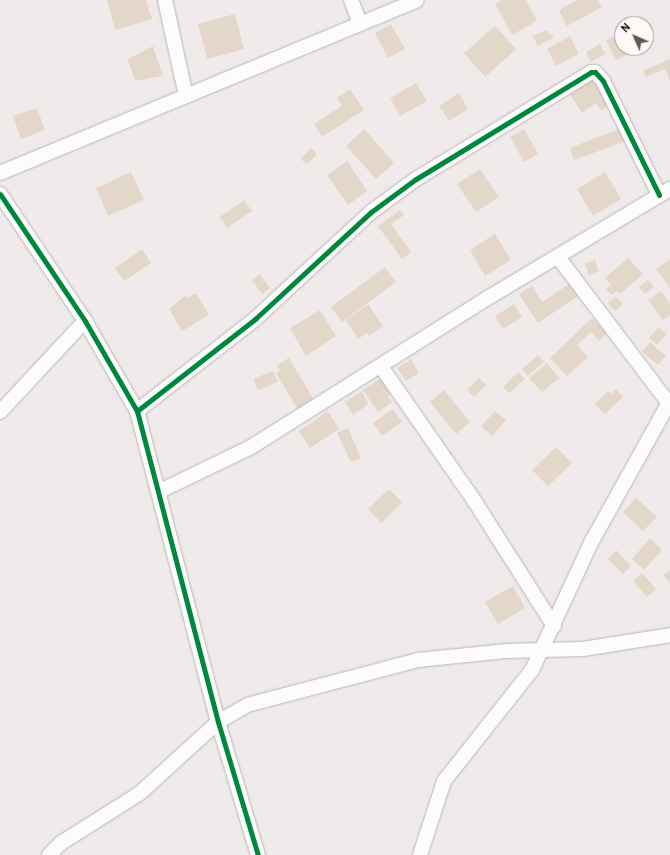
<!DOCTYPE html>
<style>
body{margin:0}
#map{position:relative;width:670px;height:855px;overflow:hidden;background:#f0ebea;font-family:Overpass,sans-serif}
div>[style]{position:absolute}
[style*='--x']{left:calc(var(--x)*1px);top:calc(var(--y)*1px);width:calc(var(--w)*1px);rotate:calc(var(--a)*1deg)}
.building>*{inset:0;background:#e2d7c8}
.roads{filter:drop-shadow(0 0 1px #bab6b5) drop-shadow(0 0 1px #bab6b5)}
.street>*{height:14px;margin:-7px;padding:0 7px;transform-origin:7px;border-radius:7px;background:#fdfcfc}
.cycleway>*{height:5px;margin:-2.5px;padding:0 2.5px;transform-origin:2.5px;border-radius:2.5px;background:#00873e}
span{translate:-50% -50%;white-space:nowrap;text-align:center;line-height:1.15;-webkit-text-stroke:3px #fef8f6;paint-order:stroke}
.north{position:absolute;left:614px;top:16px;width:40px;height:40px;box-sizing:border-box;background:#fef8f6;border:1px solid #9e9998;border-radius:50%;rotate:315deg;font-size:11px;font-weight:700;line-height:16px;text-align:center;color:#0e0b0a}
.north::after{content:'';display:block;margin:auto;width:14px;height:18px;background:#5d5958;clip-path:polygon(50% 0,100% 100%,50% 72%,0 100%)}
</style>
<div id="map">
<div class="building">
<i style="clip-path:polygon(107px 0,146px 0,152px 19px,115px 30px)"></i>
<i style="clip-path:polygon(502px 0,526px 0,537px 21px,512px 35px,495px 4px)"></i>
<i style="clip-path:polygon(577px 0,598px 0,602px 7px,567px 26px,559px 10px)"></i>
<i style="clip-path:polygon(235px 14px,244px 49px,207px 59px,198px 24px)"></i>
<i style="clip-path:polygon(645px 21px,654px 41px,646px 45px,646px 24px,638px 24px)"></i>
<i style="clip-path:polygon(391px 24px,405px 49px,388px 58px,375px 33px)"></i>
<i style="clip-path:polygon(495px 26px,516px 49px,485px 77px,464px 53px)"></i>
<i style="clip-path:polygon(546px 30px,554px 37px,538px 46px,533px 36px)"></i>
<i style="clip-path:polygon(622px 33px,622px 48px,637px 50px,616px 60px,606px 40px)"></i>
<i style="clip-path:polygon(570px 36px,579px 54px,556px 66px,547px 49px)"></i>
<i style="clip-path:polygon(600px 44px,605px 54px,591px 62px,586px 52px)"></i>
<i style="clip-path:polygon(153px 46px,163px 76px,135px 81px,128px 59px)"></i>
<i style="clip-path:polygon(670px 59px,670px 81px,665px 69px,646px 77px,643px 71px)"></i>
<i style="clip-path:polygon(591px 76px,610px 105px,601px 111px,596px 103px,582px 113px,568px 91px)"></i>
<i style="clip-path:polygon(416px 83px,427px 101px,400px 116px,390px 98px)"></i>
<i style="clip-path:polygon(350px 89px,364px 110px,322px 137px,314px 124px,342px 106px,337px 98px)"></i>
<i style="clip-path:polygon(459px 93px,468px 109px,449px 121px,439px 106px)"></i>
<i style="clip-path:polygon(37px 108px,45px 130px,21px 139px,13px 116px)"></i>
<i style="clip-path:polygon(621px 128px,626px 141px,574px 160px,570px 148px)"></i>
<i style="clip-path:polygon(364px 129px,394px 163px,376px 179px,346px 146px)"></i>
<i style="clip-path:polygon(524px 129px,538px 154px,524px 162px,510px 137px)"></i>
<i style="clip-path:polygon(311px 148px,317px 154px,307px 165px,301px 159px)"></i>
<i style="clip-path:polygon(347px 161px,367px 191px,348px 205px,327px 175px)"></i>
<i style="clip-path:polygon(480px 169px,499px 197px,476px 212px,457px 184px)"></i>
<i style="clip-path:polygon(131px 172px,144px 200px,108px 216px,96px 188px)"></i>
<i style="clip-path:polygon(605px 172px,621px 199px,593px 216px,577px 189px)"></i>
<i style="clip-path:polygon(244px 200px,252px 211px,227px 228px,220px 217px)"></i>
<i style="clip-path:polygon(400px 210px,404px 215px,391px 224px,411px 252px,402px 259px,378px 226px)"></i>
<i style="clip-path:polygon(495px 234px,511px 260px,485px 276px,470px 250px)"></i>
<i style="clip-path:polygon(142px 249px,151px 263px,124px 281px,115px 268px)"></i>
<i style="clip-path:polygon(628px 258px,643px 274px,620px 294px,617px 291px,612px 295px,606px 289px,611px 285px,605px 278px)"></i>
<i style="clip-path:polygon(670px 259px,670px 288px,656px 269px)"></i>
<i style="clip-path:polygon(595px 260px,599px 271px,589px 275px,585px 263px)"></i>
<i style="clip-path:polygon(385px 267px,396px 282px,342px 322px,331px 307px)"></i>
<i style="clip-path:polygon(260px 274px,270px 288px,262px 294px,252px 280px)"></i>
<i style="clip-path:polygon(648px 280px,654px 287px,645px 294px,639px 287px)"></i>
<i style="clip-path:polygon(572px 282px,580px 295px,538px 323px,519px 294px,532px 286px,542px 302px)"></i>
<i style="clip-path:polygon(661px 291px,670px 304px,670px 315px,663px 320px,648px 300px)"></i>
<i style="clip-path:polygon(196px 293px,209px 315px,182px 331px,169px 309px,186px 295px,188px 298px)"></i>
<i style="clip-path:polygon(616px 297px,623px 304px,615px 311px,608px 303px)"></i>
<i style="clip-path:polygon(368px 304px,383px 326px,369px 336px,367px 333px,358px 339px,346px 320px)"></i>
<i style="clip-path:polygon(514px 304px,522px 317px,503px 329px,495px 316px)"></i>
<i style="clip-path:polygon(320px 310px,336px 336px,306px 356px,290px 328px)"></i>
<i style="clip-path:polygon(592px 318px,607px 333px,599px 341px,591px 332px,577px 345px,588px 357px,567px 376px,550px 358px)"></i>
<i style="clip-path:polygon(659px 327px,667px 334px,657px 345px,649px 338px)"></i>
<i style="clip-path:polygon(650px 342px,666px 356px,658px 365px,642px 352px)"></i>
<i style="clip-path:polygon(538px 355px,544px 362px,528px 376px,522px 369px)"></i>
<i style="clip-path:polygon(289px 358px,314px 400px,298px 410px,276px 373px,280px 371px,277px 365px)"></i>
<i style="clip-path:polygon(411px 359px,419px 373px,406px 381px,397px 368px)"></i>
<i style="clip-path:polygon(547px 363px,559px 378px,542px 392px,529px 378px)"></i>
<i style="clip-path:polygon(273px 371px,278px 382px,258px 390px,253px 379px)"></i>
<i style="clip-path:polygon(518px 372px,525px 379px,509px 393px,503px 387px)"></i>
<i style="clip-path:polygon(381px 378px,391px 394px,388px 396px,392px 402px,378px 412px,363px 390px)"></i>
<i style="clip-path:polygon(479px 378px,486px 385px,474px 397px,467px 390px)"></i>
<i style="clip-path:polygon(616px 389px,623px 397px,605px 414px,595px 404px,608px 391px,611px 394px)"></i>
<i style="clip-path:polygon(444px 390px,470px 422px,456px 434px,430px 402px)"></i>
<i style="clip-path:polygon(362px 391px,368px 404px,353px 415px,345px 402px)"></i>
<i style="clip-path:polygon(393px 409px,402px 422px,382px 436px,373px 423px)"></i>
<i style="clip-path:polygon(328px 411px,339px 429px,310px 448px,299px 431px)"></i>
<i style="clip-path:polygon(495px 411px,506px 420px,492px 436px,481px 426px)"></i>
<i style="clip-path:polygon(348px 428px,361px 458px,351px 462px,337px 433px)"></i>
<i style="clip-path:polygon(556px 447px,572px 463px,548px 486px,532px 470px)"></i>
<i style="clip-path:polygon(389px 489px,402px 502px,381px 523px,368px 509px)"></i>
<i style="clip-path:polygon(636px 498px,657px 517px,643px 531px,623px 512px)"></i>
<i style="clip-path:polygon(650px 538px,662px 550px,644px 570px,632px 559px)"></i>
<i style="clip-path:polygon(616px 550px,631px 566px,623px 574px,608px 559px)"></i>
<i style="clip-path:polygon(670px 570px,670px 583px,663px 575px)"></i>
<i style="clip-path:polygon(642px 573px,656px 589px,647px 597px,633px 581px)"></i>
<i style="clip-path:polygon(513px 586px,525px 608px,498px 624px,485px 602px)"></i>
</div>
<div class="roads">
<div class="street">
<i style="--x:165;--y:0;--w:98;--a:77.7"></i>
<i style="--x:351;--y:0;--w:25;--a:69"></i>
<i style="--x:0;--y:173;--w:451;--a:-22.5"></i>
<i style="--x:0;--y:194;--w:153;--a:56.2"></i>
<i style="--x:85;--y:321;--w:104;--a:60"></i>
<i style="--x:137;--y:411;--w:321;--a:75.4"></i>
<i style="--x:218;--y:722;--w:139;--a:73.3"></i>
<i style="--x:558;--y:257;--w:184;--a:52.9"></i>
<i style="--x:382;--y:368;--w:163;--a:55.2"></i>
<i style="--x:475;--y:502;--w:147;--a:57.5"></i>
<i style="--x:137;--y:411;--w:150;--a:-37.9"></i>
<i style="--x:255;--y:319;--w:158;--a:-42.7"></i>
<i style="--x:371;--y:212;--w:56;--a:-36.3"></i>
<i style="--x:416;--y:179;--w:205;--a:-31.4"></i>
<i style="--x:591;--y:72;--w:4;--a:0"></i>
<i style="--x:595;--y:72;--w:12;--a:48"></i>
<i style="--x:603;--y:81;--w:127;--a:63.8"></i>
<i style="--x:0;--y:412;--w:125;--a:-47"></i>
<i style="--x:158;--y:492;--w:103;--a:-25.8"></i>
<i style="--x:251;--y:447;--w:284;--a:-32.2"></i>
<i style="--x:491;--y:296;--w:209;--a:-30.9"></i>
<i style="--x:49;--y:855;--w:17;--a:-45"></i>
<i style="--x:61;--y:843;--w:93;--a:-32.3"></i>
<i style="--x:140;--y:793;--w:105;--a:-42.3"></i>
<i style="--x:218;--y:722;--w:34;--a:-30"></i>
<i style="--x:247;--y:705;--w:177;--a:-14.7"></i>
<i style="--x:418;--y:660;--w:88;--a:-5.8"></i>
<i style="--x:506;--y:651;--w:77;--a:-1.5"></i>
<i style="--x:583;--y:649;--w:88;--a:-9.1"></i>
<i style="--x:420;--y:855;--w:78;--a:-72"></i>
<i style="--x:444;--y:781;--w:142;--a:-51.6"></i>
<i style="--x:532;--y:670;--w:142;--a:-65.1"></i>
<i style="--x:592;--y:541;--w:160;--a:-60.9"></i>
</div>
</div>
<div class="cycleway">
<i style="--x:0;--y:194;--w:153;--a:56.2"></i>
<i style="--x:85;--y:321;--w:104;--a:60"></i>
<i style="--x:137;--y:411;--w:321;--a:75.4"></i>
<i style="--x:218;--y:722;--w:139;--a:73.3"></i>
<i style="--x:137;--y:411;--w:150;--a:-37.9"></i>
<i style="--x:255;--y:319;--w:158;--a:-42.7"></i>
<i style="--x:371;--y:212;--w:56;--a:-36.3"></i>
<i style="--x:416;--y:179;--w:205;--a:-31.4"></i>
<i style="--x:591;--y:72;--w:4;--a:0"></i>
<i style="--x:595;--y:72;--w:12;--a:48"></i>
<i style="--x:603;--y:81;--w:127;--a:63.8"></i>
</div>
<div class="north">N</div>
</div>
